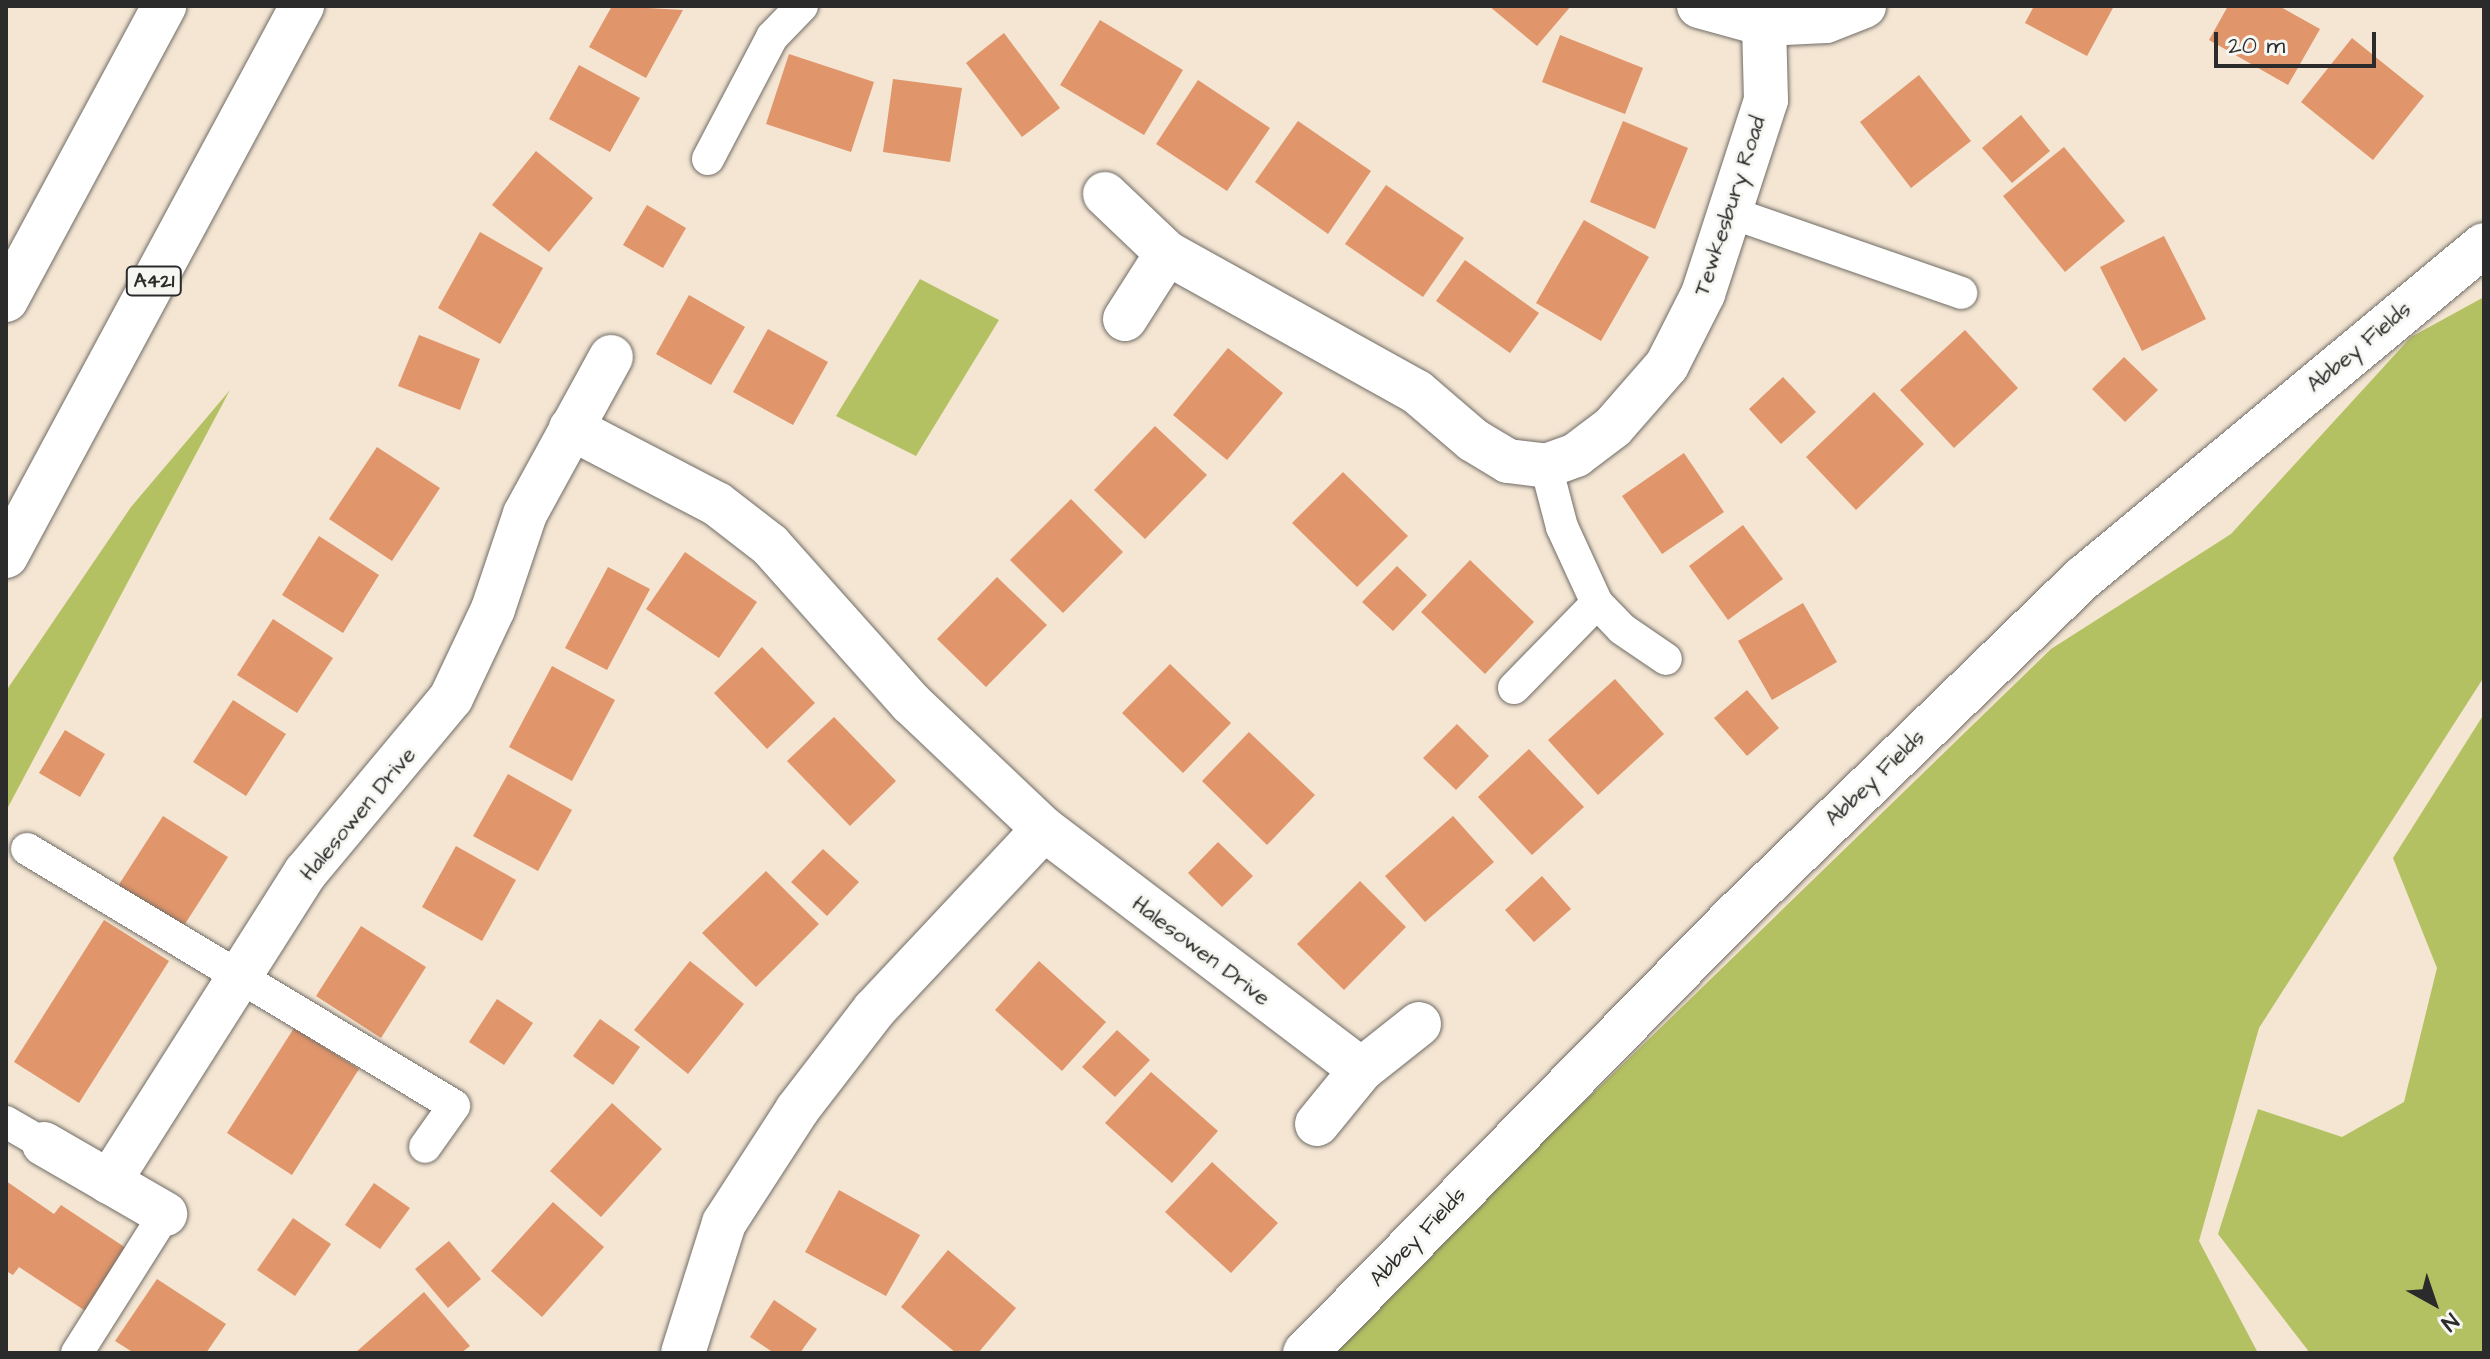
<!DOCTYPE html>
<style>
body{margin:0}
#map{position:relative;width:2490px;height:1359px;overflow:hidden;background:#f4e6d3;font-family:"Architects Daughter",sans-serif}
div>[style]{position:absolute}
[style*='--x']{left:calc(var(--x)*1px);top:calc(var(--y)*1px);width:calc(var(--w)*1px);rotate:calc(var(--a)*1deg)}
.green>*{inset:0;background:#b4c162}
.building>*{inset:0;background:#e0956b}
.roads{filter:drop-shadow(0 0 2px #716c66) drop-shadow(0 0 2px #716c66)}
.lane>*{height:32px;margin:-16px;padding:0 16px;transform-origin:16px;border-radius:16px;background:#fff}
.street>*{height:44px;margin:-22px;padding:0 22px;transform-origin:22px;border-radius:22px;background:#fff}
.secondary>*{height:44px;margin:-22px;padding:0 22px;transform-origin:22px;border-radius:22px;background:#fff}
.highway>*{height:44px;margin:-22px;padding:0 22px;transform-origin:22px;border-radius:22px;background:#fff}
span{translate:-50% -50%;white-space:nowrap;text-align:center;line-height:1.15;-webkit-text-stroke:6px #f6f6f2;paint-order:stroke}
.shield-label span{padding:2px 6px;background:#f6f6f2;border:2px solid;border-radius:6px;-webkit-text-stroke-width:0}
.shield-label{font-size:20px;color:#2b2b2b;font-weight:700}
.street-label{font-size:22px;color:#2b2b2b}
.frame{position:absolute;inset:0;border:8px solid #2b2b2b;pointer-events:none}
.north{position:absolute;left:2394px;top:1263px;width:80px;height:80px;-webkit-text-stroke:6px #f6f6f2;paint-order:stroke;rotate:140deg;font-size:22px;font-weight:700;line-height:32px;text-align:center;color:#2b2b2b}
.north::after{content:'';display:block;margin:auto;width:28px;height:36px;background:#2b2b2b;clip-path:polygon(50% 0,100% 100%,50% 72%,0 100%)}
.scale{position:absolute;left:2214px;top:32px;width:162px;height:36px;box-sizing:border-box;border:4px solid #2b2b2b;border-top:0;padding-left:10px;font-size:24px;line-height:28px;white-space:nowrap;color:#2b2b2b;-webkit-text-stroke:6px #f6f6f2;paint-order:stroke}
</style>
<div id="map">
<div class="green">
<i style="clip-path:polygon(920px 279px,999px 320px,916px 456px,836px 416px)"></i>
<i style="clip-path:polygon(2484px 297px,2484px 677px,2259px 1028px,2199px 1241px,2258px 1353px,1332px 1353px,1416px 1265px,2051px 649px,2231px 534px,2411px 337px)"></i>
<i style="clip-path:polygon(230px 390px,6px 811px,6px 691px,131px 507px)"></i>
<i style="clip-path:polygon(2484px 714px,2484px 1353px,2310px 1353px,2218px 1234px,2258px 1109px,2342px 1137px,2404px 1102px,2437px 968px,2393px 858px)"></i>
</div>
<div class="building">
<i style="clip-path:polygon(612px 6px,683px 10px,646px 78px,589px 47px)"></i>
<i style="clip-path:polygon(1489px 6px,1571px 6px,1537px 46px)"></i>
<i style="clip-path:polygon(2034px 6px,2114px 6px,2087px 56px,2025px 23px)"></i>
<i style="clip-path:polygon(2228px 6px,2279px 6px,2320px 29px,2288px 85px,2209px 40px)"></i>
<i style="clip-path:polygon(1100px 20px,1183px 70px,1144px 135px,1060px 85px)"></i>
<i style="clip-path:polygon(1004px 33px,1060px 108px,1022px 137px,966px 63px)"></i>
<i style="clip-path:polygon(1560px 35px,1643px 68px,1625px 114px,1542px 82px)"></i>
<i style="clip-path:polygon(2352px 38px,2424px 96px,2373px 160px,2301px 102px)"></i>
<i style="clip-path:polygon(789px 54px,874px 82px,851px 152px,766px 124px)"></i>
<i style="clip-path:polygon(579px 65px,640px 98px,610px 152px,549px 119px)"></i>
<i style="clip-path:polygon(1919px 75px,1971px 141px,1911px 188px,1860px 122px)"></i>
<i style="clip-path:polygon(893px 79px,962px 88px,950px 162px,883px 152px)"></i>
<i style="clip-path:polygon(1198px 80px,1270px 128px,1227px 191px,1156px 144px)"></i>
<i style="clip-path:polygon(2021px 115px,2050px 151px,2012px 183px,1982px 148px)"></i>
<i style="clip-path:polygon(1298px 121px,1371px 171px,1328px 234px,1255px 182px)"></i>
<i style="clip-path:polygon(1623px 121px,1688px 148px,1655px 229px,1590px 202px)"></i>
<i style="clip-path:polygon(2064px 147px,2125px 221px,2065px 272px,2003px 196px)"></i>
<i style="clip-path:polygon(536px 151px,593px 198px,549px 252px,492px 205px)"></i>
<i style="clip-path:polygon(1386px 185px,1464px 238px,1423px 297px,1345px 244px)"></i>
<i style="clip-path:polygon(647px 205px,686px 228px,663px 268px,623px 245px)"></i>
<i style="clip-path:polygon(1584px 220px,1649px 257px,1601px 341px,1536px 303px)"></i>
<i style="clip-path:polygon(480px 232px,543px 268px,500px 344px,438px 308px)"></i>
<i style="clip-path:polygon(2164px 236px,2206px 319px,2142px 351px,2100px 267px)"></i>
<i style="clip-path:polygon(1465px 260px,1539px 313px,1510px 353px,1436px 301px)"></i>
<i style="clip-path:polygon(689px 295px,745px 327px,711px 385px,656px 354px)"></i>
<i style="clip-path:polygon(768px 329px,828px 362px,793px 425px,733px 392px)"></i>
<i style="clip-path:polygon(1965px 330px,2018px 388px,1954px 448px,1900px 390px)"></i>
<i style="clip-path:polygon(419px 335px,480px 359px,460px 410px,398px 386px)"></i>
<i style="clip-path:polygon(1228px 348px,1283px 393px,1227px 460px,1173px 415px)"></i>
<i style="clip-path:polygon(2124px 357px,2158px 390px,2125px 422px,2092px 389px)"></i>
<i style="clip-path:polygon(1783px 377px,1816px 412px,1781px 444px,1749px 409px)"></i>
<i style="clip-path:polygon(1874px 392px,1924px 444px,1856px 510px,1806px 457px)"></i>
<i style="clip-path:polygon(1155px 426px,1207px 475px,1145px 539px,1094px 490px)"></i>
<i style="clip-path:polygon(377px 447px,440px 488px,392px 561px,329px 519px)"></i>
<i style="clip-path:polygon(1684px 453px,1724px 512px,1662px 554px,1622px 496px)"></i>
<i style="clip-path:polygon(1343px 472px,1408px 536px,1357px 587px,1292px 523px)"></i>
<i style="clip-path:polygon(1071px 499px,1123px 552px,1063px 613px,1010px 560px)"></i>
<i style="clip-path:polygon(1743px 525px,1783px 579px,1728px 620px,1689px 566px)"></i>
<i style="clip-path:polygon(319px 536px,379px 575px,343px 633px,282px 595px)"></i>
<i style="clip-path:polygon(685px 552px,757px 602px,719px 658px,646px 609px)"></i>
<i style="clip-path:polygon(1470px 560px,1534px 622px,1485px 674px,1421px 612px)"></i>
<i style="clip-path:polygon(1397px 566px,1427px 595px,1393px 631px,1362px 602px)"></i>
<i style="clip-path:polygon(608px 567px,650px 589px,607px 670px,565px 648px)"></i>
<i style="clip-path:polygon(997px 577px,1047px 625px,986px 687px,937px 639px)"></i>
<i style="clip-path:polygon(1803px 603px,1837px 662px,1772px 700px,1738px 641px)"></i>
<i style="clip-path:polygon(273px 619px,333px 658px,297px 713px,237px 675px)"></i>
<i style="clip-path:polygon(762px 647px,815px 703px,767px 749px,714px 693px)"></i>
<i style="clip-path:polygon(1170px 664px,1231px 723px,1183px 773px,1122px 713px)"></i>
<i style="clip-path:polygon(552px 666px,615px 700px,572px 781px,509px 747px)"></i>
<i style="clip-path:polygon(1615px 679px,1664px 734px,1598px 795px,1548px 740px)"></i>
<i style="clip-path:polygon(1747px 690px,1779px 728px,1747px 756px,1714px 718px)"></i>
<i style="clip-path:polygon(233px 700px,286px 734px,246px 796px,193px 762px)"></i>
<i style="clip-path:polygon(834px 717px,896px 781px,850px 826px,787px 761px)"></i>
<i style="clip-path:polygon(1457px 724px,1489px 756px,1456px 790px,1423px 758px)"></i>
<i style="clip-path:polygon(65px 730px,105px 754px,80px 797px,39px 773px)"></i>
<i style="clip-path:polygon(1249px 732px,1315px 795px,1267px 845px,1202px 781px)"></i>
<i style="clip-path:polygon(1529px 749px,1584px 807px,1532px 855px,1478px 797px)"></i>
<i style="clip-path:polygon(508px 774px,572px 810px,538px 871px,473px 836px)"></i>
<i style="clip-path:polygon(163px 816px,228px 857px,183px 927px,118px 886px)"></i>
<i style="clip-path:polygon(1453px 816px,1494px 862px,1425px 922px,1385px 876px)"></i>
<i style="clip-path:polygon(1218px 842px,1253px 876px,1222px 907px,1188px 873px)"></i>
<i style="clip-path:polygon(456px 846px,516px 880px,482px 941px,422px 907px)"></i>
<i style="clip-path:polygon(823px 849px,859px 882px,827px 916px,791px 882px)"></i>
<i style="clip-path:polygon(766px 871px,819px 924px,756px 987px,702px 933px)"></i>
<i style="clip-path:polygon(1542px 876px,1571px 909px,1534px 942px,1505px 910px)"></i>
<i style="clip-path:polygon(1360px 881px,1406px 927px,1344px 990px,1297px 944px)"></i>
<i style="clip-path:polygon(104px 920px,169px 961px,79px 1103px,14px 1062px)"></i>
<i style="clip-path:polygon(361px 926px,426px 967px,381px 1038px,316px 996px)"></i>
<i style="clip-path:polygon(690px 961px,744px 1004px,688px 1074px,634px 1030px)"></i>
<i style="clip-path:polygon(1039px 961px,1106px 1022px,1062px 1071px,995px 1010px)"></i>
<i style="clip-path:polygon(497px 999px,533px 1023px,504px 1065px,469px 1042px)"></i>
<i style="clip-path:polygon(600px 1019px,640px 1047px,613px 1085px,573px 1056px)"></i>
<i style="clip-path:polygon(294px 1028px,359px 1069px,292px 1175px,227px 1133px)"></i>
<i style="clip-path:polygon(1117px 1030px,1150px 1060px,1115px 1097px,1082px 1067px)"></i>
<i style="clip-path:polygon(1151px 1072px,1218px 1131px,1172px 1183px,1105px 1123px)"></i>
<i style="clip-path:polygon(612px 1103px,662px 1149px,601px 1217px,550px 1171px)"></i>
<i style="clip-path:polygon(1212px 1162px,1278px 1223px,1231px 1273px,1165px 1212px)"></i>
<i style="clip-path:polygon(6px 1181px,54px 1214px,61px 1205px,129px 1250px,87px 1312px,19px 1267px,13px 1275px,6px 1271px)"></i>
<i style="clip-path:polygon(374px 1183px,410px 1208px,380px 1249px,345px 1225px)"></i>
<i style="clip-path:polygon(839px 1190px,920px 1235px,886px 1296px,805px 1252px)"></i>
<i style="clip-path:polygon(553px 1202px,604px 1247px,542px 1317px,491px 1271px)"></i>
<i style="clip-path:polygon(293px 1218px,331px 1244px,295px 1296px,257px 1270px)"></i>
<i style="clip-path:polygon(449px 1241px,481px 1279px,448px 1308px,415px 1269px)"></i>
<i style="clip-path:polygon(948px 1250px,1016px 1308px,978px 1353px,956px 1353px,901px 1307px)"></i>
<i style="clip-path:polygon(157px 1279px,226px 1324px,206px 1353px,134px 1353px,115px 1341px)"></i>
<i style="clip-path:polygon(424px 1292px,470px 1346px,461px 1353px,355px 1353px)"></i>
<i style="clip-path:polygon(774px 1300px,817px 1329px,800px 1353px,774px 1353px,750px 1337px)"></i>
</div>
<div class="roads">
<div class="lane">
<i style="--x:708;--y:159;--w:138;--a:-62.3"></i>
<i style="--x:772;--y:37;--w:43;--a:-45.9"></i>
<i style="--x:1729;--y:212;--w:246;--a:19.2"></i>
<i style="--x:1546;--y:466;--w:63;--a:75.3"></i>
<i style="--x:1562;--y:527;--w:84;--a:65.3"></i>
<i style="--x:1597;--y:603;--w:36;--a:46"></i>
<i style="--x:1622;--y:629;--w:53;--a:34.3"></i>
<i style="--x:1514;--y:688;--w:119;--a:-45.7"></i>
<i style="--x:27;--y:849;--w:498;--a:31"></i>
<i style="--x:454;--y:1106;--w:50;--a:125.3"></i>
<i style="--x:6;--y:1122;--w:44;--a:30.1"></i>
<i style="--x:77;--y:1353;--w:165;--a:-57.7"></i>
</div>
<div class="street">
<i style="--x:1699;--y:6;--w:67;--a:15.5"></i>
<i style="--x:1764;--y:24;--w:62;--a:-2.8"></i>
<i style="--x:1826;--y:21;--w:41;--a:-21.5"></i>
<i style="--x:1105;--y:194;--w:86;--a:43.6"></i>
<i style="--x:1167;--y:253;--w:286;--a:29.1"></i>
<i style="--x:1417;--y:392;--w:74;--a:40.6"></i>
<i style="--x:1473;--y:440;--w:41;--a:31"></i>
<i style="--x:1508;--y:461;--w:38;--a:7"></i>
<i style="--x:1546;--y:466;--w:32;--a:-20"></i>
<i style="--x:1576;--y:455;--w:46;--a:-37.1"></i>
<i style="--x:1613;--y:427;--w:82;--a:-48.9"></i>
<i style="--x:1667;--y:365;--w:80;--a:-63.1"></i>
<i style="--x:1703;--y:294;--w:204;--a:-72"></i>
<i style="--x:1766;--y:100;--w:76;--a:-91.5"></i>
<i style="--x:1125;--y:319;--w:78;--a:-57.5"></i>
<i style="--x:571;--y:428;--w:165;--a:27.5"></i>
<i style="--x:717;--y:504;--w:67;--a:37.7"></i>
<i style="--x:770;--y:545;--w:212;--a:48.3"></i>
<i style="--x:911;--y:703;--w:183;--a:43.5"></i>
<i style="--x:1044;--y:829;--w:398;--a:37.2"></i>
<i style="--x:1317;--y:1124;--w:70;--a:-50.8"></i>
<i style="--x:1361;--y:1070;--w:74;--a:-38.4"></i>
<i style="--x:44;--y:1144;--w:140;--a:30"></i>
<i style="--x:109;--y:1182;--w:367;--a:-57.6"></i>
<i style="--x:306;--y:872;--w:226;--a:-50.2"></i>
<i style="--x:451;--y:698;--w:98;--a:-64.7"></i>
<i style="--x:493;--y:609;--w:100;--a:-71.4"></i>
<i style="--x:525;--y:514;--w:179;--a:-61.3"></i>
<i style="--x:683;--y:1353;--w:136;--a:-72.5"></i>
<i style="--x:724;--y:1223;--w:135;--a:-57.1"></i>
<i style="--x:797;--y:1110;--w:126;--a:-52.4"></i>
<i style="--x:874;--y:1010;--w:248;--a:-46.8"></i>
</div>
<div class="secondary">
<i style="--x:1305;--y:1353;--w:615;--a:-45.53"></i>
<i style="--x:1736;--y:914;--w:483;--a:-44.1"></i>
<i style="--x:2083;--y:578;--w:521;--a:-39.71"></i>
</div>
<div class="highway">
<i style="--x:6;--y:300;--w:334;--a:-61.7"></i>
<i style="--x:6;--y:556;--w:625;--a:-61.71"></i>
</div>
</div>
<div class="shield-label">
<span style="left:154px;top:281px">A421</span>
</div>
<div class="street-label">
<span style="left:1730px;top:206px;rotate:-72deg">Tewkesbury Road</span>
<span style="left:2359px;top:347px;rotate:-40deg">Abbey Fields</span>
<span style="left:1875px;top:778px;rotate:-44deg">Abbey Fields</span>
<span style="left:358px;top:814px;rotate:-50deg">Halesowen Drive</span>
<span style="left:1201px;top:951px;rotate:37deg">Halesowen Drive</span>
<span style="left:1418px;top:1237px;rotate:-46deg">Abbey Fields</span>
</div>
<div class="frame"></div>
<div class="north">N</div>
<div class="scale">20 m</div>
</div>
